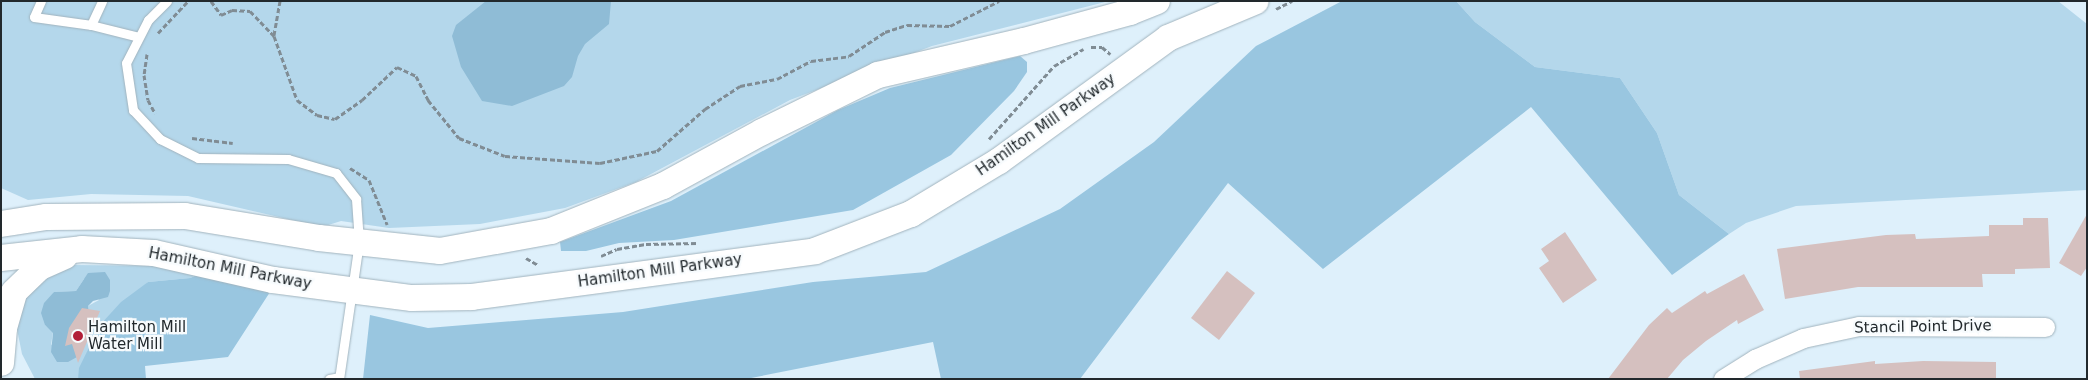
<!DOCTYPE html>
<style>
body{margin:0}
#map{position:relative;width:2088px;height:380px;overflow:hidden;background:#def0fb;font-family:"DejaVu Sans",sans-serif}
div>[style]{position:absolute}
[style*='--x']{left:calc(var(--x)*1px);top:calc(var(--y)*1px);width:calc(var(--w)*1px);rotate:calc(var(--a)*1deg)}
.green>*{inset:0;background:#b4d7eb}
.forest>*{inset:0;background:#99c6e0}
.water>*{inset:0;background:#8fbcd6}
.building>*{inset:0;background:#d5c0bf}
.path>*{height:3px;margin-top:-1.5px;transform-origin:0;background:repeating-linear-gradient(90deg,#808c94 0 5px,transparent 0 7.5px)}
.roads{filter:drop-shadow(0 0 1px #a1b3bd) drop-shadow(0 0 1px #a1b3bd)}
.lane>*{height:9px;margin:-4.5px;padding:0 4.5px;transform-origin:4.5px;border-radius:4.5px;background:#fff}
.street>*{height:19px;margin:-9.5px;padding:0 9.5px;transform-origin:9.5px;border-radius:9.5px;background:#fff}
.secondary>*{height:26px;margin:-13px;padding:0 13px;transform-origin:13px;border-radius:13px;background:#fff}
.dots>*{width:14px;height:14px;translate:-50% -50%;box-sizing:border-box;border:2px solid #f7fbfd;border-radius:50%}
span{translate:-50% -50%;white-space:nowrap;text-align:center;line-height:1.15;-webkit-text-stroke:4.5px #f7fbfd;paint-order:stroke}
.street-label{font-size:15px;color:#22292d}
.poi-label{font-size:15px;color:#22292d}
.left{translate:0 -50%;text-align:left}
.frame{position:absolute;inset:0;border:2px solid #22292d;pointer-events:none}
</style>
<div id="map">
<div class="green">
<i style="clip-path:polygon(1px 1px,1109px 1px,932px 46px,790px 100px,636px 182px,565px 208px,480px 224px,389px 228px,341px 221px,322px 227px,188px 196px,91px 194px,28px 200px,1px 188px)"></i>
<i style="clip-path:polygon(1456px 1px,2058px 1px,2087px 24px,2087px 190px,1796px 206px,1746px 223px,1729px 234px,1679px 195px,1657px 133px,1620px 78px,1535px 67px,1475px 22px)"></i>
<i style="clip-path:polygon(evenodd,70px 265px,174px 266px,200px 274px,190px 278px,148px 282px,88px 350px,78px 379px,35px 379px,22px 354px,15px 319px,20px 296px,38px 277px,70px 265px,84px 279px,99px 300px,88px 306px,91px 321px,51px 345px,53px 332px,45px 325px,54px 292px,76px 291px,84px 279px)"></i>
</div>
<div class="forest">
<i style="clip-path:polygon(1342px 1px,1456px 1px,1475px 22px,1535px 67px,1620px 78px,1657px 133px,1679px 195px,1729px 234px,1672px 275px,1531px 107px,1323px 269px,1228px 183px,1080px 379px,941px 379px,933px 342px,746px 379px,363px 379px,370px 315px,428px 328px,623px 312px,813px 282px,926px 272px,1060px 209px,1154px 142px,1256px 46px)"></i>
<i style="clip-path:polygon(1020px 56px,1027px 62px,1027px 72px,1014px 91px,951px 155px,853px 210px,674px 240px,619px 243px,586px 251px,561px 251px,560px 242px,671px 201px,838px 110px,890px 88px)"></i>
<i style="clip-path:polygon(200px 274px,270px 292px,228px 357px,145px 366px,146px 379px,78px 379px,79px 368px,100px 325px,121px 302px,148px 282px,190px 278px)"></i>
</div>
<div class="water">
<i style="clip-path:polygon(486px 1px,611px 1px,609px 24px,585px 44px,578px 56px,572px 77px,564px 86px,512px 106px,482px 101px,461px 67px,452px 36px,456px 25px)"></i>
<i style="clip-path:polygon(105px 272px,110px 280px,110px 291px,108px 297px,93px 301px,88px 306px,91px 321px,77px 357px,68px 362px,57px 362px,51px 352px,53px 333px,45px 325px,41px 313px,44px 303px,54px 292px,76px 291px,88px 273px)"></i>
</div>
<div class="building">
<i style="clip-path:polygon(2087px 214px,2087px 267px,2081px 276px,2059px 263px)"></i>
<i style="clip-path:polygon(2023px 218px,2048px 218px,2050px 268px,2015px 269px,2015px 274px,1982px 274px,1983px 287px,1858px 287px,1785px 299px,1777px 249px,1886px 235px,1915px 234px,1916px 239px,1989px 236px,1989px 225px,2023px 225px)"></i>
<i style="clip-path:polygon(1565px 232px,1597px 280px,1563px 303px,1539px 268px,1549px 261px,1541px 249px)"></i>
<i style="clip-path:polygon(1227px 271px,1255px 293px,1219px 340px,1191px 318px)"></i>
<i style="clip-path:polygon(1744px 274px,1764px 310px,1738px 324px,1737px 320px,1706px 341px,1683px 360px,1667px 379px,1608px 379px,1649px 325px,1667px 308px,1672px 313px,1705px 291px,1707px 294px)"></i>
<i style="clip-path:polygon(82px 308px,100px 311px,78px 363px,72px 344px,65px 346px,69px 328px)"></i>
<i style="clip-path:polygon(1875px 361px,1875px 364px,1923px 361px,1996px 362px,1996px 379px,1800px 379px,1799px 371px)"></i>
</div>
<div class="path">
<i style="--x:211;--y:1;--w:17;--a:54"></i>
<i style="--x:221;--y:15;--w:12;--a:-24"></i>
<i style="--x:232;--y:10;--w:18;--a:3"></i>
<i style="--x:250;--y:11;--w:35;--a:46"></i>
<i style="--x:274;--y:36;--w:68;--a:70.2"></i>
<i style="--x:297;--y:100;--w:25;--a:37"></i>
<i style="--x:317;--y:115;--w:18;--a:13"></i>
<i style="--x:335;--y:119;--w:33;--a:-35"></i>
<i style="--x:362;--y:100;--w:48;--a:-43.3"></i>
<i style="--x:397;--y:67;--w:21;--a:25"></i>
<i style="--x:416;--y:76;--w:27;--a:63"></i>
<i style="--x:428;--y:100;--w:49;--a:50.8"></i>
<i style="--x:459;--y:138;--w:49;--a:21.4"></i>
<i style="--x:505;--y:156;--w:95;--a:4.2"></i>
<i style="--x:600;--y:163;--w:58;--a:-11.9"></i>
<i style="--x:657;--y:151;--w:64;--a:-41.2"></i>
<i style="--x:705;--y:109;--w:42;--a:-33.3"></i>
<i style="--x:740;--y:86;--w:38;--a:-11"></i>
<i style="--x:777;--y:79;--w:38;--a:-28"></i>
<i style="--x:811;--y:61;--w:38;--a:-7"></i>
<i style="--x:849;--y:56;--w:43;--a:-33.7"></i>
<i style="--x:885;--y:32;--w:23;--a:-18"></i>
<i style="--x:907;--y:25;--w:43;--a:1.3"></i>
<i style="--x:950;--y:26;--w:55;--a:-27"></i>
<i style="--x:1276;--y:9;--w:18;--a:-27"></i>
<i style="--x:158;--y:33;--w:44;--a:-46.8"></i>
<i style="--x:274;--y:35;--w:35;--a:-80"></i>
<i style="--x:1091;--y:47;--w:11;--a:0"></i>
<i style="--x:1102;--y:47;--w:11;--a:41"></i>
<i style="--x:147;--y:54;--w:21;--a:98"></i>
<i style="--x:144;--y:75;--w:25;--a:81"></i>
<i style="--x:148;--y:100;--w:15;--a:62"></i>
<i style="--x:192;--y:138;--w:41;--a:7"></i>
<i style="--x:989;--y:139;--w:98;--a:-48.3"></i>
<i style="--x:1054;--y:66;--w:34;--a:-30"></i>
<i style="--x:350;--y:168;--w:22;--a:32"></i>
<i style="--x:369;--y:180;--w:48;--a:67.8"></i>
<i style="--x:601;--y:256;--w:17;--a:-24"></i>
<i style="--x:617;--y:249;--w:29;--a:-10"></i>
<i style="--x:646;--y:244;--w:52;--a:-1.1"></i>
<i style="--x:526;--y:258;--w:14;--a:30"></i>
</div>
<div class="roads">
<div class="lane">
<i style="--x:41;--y:1;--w:17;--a:114"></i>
<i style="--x:34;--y:17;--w:58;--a:8"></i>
<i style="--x:91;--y:25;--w:49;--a:14"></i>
<i style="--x:167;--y:1;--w:27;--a:135"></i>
<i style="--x:148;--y:20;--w:48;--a:117.1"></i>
<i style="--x:126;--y:63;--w:48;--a:81.5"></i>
<i style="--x:133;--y:110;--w:40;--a:47"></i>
<i style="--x:160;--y:139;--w:42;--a:26.6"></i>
<i style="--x:198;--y:158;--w:90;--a:0.6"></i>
<i style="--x:288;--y:159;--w:50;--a:16.3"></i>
<i style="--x:336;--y:173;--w:33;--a:52"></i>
<i style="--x:356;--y:199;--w:43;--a:86"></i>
<i style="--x:359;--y:242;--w:138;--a:98.3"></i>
<i style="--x:91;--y:25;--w:26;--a:-65"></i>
<i style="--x:329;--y:379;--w:10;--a:-11"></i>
</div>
<div class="street">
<i style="--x:1723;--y:379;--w:38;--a:-32"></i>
<i style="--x:1755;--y:359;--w:52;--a:-23.6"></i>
<i style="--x:1803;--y:338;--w:57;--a:-12.1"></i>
<i style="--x:1859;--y:326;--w:186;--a:0.3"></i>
</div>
<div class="secondary">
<i style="--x:1;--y:224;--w:46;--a:-8.8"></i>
<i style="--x:46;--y:217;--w:139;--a:-0.4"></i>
<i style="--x:185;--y:216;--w:136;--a:9.3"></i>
<i style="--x:319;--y:238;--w:122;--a:6.1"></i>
<i style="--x:440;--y:251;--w:113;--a:-10.2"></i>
<i style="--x:551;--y:231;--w:121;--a:-21.9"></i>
<i style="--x:663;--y:186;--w:113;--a:-28.6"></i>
<i style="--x:762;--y:132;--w:129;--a:-26.2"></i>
<i style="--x:878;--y:75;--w:150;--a:-13.1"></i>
<i style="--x:1024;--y:41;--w:110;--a:-15.3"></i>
<i style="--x:1130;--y:12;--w:29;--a:-22"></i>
<i style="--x:1;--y:258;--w:81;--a:-6.3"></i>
<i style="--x:82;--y:249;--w:72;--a:3.2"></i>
<i style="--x:154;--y:253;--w:122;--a:12.8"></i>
<i style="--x:273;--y:280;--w:140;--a:7.4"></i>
<i style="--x:412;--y:298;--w:60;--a:-1"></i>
<i style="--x:472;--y:297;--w:346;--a:-7.6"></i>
<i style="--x:815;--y:251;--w:103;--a:-21.1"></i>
<i style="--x:911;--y:214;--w:103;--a:-31.1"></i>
<i style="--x:999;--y:161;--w:209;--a:-36"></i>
<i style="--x:1168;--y:38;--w:95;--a:-22.8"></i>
<i style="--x:1;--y:363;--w:35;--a:-85"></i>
<i style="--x:4;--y:328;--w:37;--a:-74"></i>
<i style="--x:14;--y:292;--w:36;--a:-44"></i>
<i style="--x:40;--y:267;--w:27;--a:-24"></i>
</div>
</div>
<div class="dots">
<i style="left:78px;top:336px;background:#b21f38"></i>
</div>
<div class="street-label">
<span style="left:1046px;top:125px;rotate:-35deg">Hamilton Mill Parkway</span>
<span style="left:230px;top:269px;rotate:11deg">Hamilton Mill Parkway</span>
<span style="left:660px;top:271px;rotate:-8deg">Hamilton Mill Parkway</span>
<span style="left:1923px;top:327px;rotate:-1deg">Stancil Point Drive</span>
</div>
<div class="poi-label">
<span class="left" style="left:88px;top:336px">Hamilton Mill<br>Water Mill</span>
</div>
<div class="frame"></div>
</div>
